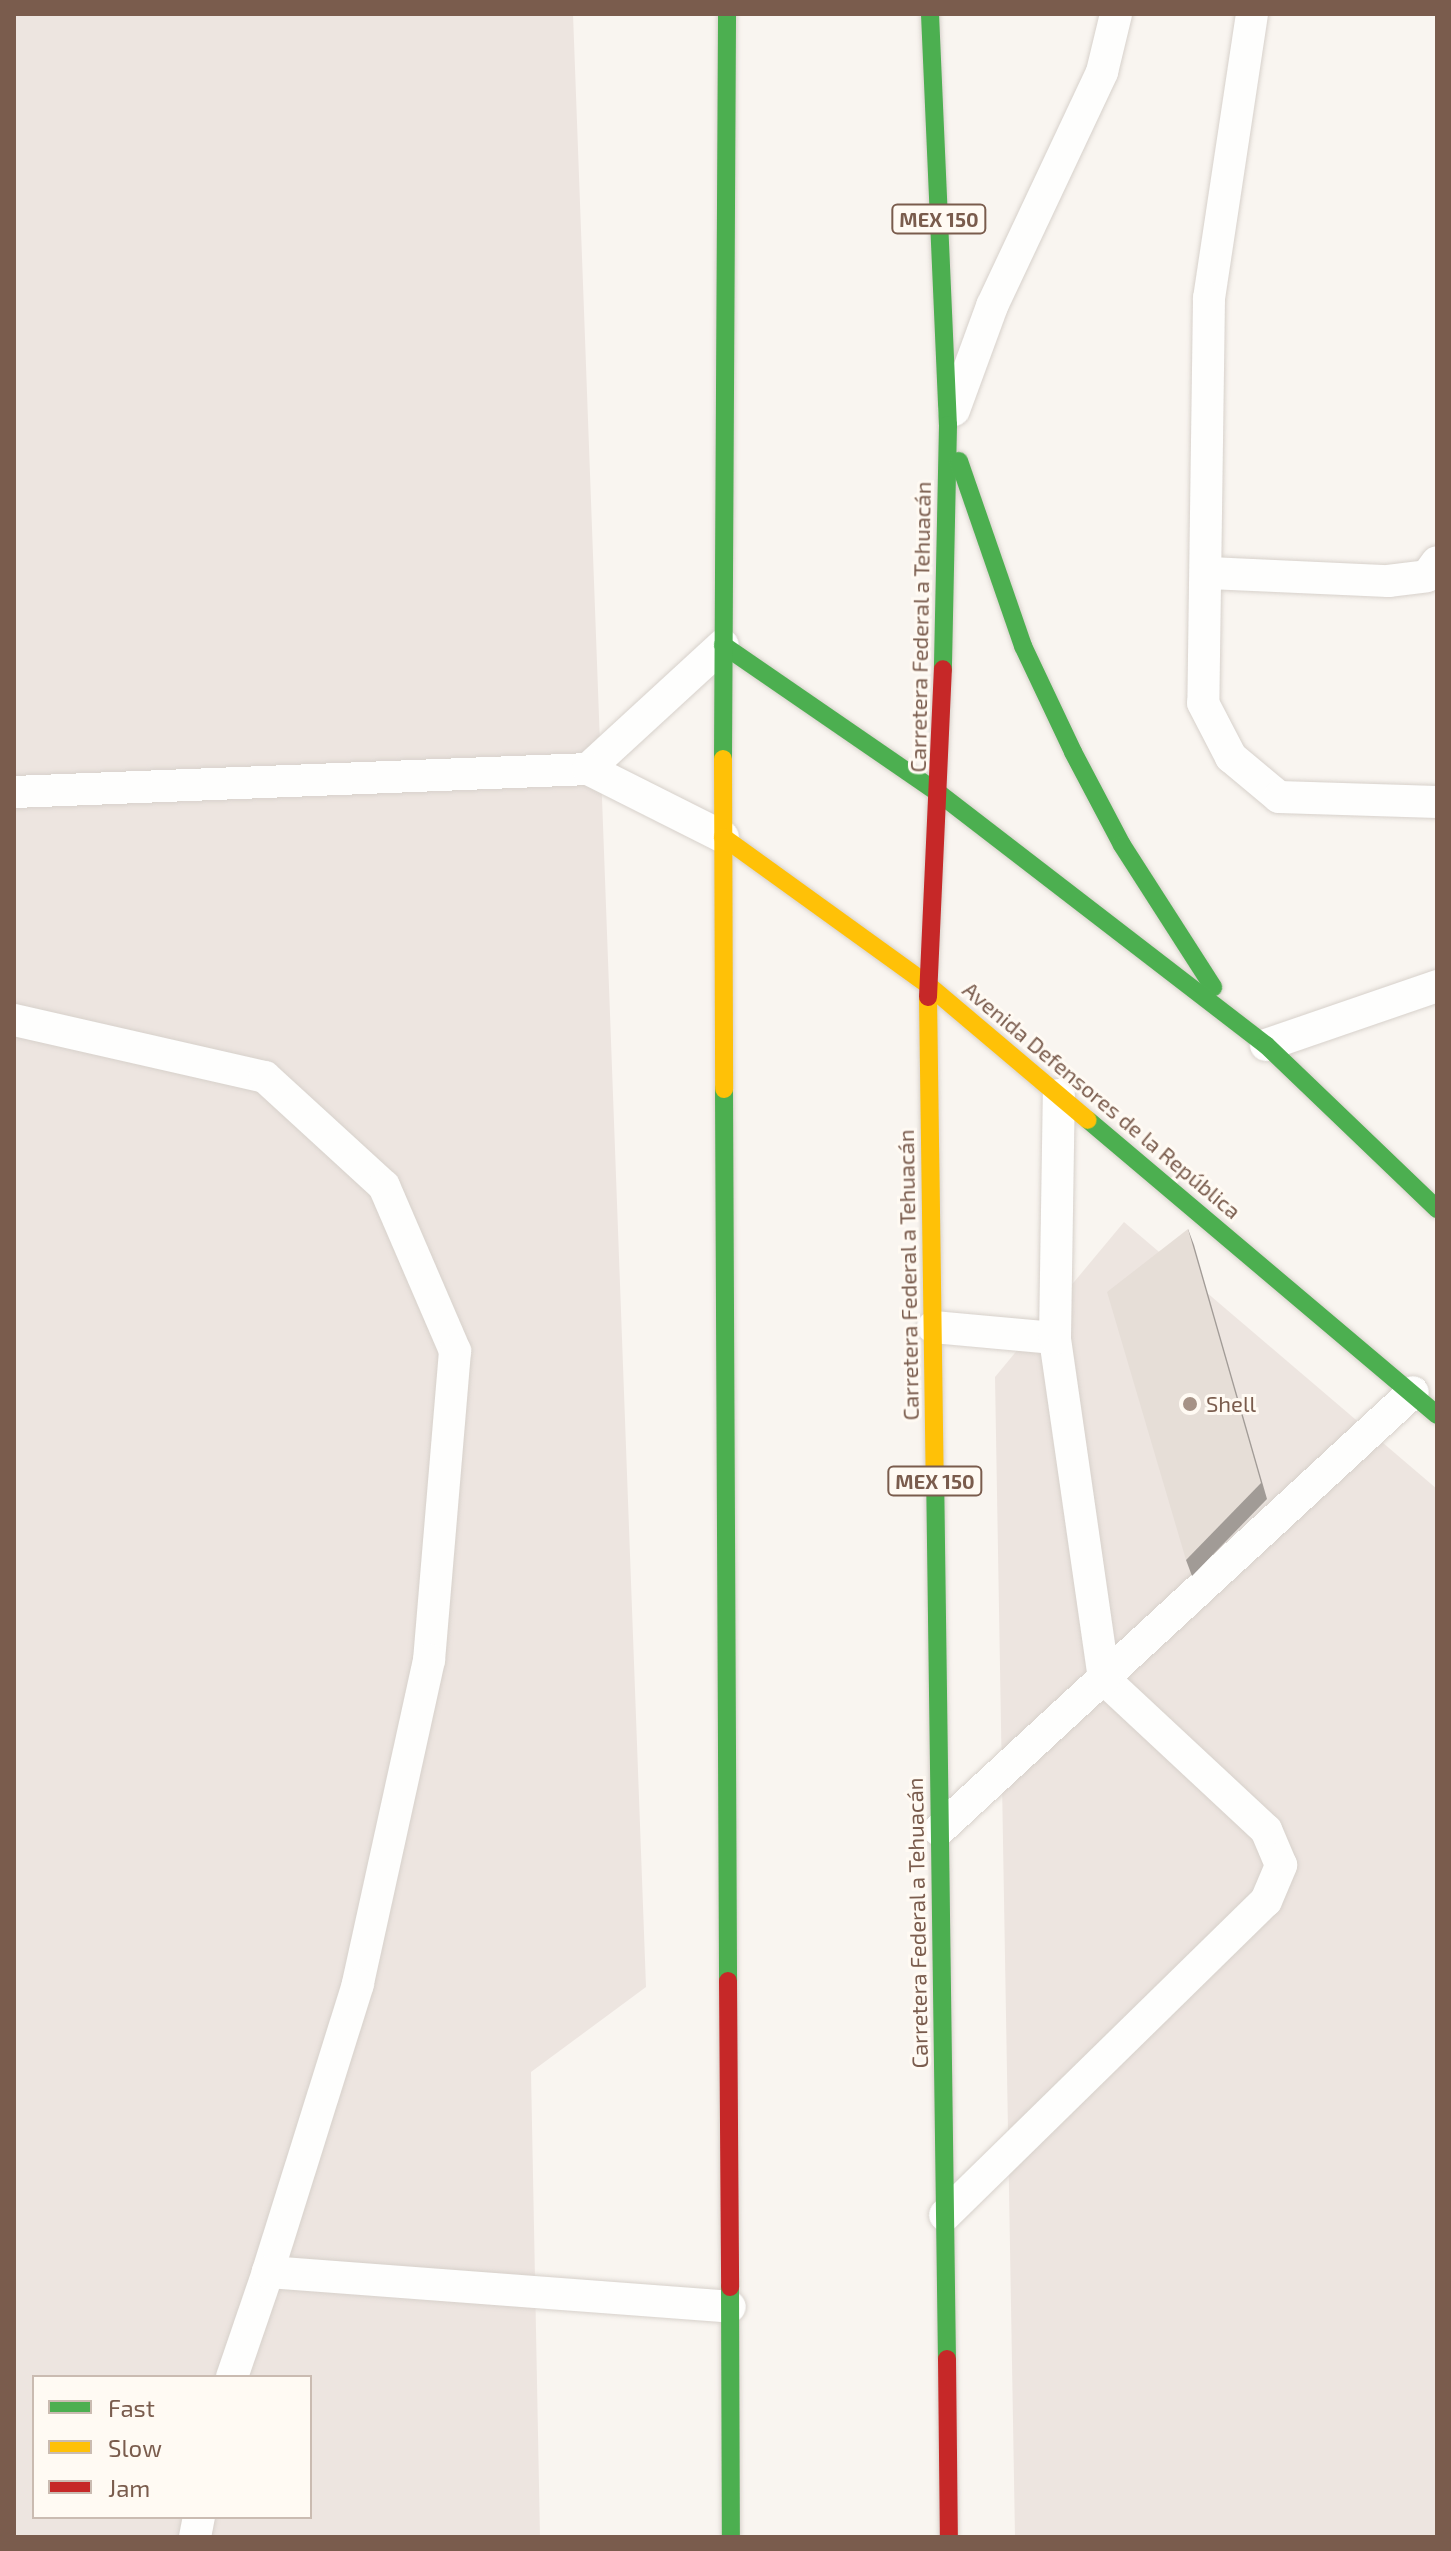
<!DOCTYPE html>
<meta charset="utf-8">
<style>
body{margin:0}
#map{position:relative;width:1451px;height:2551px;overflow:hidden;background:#f9f5f0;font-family:"Exo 2",sans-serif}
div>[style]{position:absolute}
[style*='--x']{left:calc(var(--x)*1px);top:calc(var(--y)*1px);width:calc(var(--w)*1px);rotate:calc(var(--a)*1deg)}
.industrial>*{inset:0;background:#ede5e0}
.roads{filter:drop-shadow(0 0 2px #d7d1cb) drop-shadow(0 0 2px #d7d1cb)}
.lane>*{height:32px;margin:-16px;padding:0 16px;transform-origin:16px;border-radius:16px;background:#fefefd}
.fast>*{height:18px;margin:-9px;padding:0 9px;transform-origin:9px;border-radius:9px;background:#4caf50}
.slow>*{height:18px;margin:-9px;padding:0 9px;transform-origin:9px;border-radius:9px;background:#ffc107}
.jam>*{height:18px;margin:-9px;padding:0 9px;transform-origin:9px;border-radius:9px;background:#c62828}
.shaded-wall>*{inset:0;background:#a19b96}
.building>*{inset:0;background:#e6ded7}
.dots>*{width:22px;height:22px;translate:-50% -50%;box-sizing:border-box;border:4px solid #fffaf3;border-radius:50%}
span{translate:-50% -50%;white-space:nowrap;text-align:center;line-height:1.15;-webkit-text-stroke:6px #fffaf3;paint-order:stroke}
.shield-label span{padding:2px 6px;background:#fffaf3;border:2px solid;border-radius:6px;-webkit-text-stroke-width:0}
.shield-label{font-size:20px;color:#7a5c4d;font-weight:700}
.street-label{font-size:22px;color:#7a5c4d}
.poi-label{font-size:22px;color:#7a5c4d}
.left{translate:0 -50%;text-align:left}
.frame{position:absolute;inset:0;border:16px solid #7a5c4d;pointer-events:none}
.legend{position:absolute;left:32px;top:2375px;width:280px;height:144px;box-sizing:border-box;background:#fffaf3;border:2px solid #cabbb1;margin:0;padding:10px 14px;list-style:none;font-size:24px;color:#7a5c4d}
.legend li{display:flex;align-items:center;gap:16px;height:40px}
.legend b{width:40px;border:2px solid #cabbb1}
</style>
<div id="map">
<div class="industrial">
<i style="clip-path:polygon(evenodd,14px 14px,573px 14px,646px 1987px,531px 2072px,540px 2537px,14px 2537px,14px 14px,34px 2377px,310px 2377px,310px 2517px,34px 2517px,34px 2377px)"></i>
<i style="clip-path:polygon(1124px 1222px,1437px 1489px,1437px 2537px,1015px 2537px,995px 1377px)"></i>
</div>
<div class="roads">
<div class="lane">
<i style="--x:1252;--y:14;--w:287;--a:98.6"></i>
<i style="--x:1209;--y:298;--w:405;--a:90.8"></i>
<i style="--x:1203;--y:703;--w:61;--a:62.6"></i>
<i style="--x:1231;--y:757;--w:62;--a:39.8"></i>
<i style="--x:1279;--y:797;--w:158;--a:1.8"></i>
<i style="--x:954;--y:410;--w:111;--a:-69.9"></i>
<i style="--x:992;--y:306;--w:259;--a:-64.8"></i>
<i style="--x:1102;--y:72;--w:60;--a:-76.4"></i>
<i style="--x:1209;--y:573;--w:179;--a:2.6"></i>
<i style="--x:1388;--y:581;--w:39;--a:-7"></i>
<i style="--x:1427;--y:576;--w:17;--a:-54"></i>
<i style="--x:588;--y:769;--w:183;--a:-42.6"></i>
<i style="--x:14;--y:792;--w:574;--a:-2.29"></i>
<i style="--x:588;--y:769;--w:151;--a:26.7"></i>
<i style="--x:14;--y:1020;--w:257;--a:12.8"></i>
<i style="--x:265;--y:1077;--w:161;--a:42.5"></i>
<i style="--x:384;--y:1186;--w:180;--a:66.7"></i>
<i style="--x:455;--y:1351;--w:310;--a:94.8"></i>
<i style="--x:429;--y:1660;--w:332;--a:102.4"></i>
<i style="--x:358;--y:1984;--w:302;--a:107.4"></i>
<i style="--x:1266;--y:1045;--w:181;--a:-19"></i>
<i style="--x:933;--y:1327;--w:122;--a:5.2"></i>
<i style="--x:939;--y:1830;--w:645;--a:-42.74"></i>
<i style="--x:945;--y:2215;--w:449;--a:-44.4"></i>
<i style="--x:1266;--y:1901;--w:39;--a:-67"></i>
<i style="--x:1281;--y:1865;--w:38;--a:-113"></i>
<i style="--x:1266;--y:1830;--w:221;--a:-137"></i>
<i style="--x:1104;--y:1679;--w:345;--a:-98.2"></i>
<i style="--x:1055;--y:1338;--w:243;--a:-89.1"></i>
<i style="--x:232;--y:2377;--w:111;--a:-71.1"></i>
<i style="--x:268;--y:2272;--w:463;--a:4.3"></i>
<i style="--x:195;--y:2537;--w:20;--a:-79"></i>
</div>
<div class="fast">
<i style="--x:930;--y:14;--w:411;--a:87.5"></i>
<i style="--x:948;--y:425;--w:244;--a:91.2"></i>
<i style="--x:959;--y:461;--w:196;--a:70.9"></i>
<i style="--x:1023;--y:646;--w:117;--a:64.7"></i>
<i style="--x:1073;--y:752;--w:105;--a:62.2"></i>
<i style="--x:1122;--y:845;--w:169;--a:57.3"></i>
<i style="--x:723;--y:645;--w:263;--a:34.5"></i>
<i style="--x:940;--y:794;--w:411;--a:37.6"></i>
<i style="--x:1266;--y:1045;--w:237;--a:43.8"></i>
<i style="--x:723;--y:759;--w:745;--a:-89.69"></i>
<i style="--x:724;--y:1089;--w:892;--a:89.74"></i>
<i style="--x:1088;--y:1120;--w:457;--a:40.2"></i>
<i style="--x:935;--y:1469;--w:890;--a:89.23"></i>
<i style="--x:730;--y:2287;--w:250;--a:89.8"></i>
</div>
<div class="slow">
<i style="--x:723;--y:759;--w:330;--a:89.8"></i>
<i style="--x:723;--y:837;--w:253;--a:35.8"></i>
<i style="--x:928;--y:985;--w:209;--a:40.2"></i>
<i style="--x:928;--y:997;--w:472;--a:89.2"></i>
</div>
<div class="jam">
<i style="--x:928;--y:997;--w:328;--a:-87.4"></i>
<i style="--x:728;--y:1981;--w:306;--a:89.6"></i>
<i style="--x:947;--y:2359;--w:178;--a:89.4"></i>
</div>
</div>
<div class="shaded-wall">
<i style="clip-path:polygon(1188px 1229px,1194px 1245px,1267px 1499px,1192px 1576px,1186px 1560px)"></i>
</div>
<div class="building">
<i style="clip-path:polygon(1188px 1229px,1261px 1483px,1186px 1560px,1107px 1292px)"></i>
</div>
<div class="dots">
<i style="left:1190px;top:1404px;background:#a69286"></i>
</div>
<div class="shield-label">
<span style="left:939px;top:219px">MEX 150</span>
<span style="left:935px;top:1481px">MEX 150</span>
</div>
<div class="street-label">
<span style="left:920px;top:627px;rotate:-89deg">Carretera Federal a Tehuacán</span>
<span style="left:1102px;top:1100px;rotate:40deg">Avenida Defensores de la República</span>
<span style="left:908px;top:1275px;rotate:-91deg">Carretera Federal a Tehuacán</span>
<span style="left:917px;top:1923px;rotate:-91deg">Carretera Federal a Tehuacán</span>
</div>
<div class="poi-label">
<span class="left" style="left:1206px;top:1404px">Shell</span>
</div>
<div class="frame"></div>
<ul class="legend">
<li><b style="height:10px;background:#4caf50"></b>Fast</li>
<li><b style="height:10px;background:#ffc107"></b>Slow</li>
<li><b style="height:10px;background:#c62828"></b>Jam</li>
</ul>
</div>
